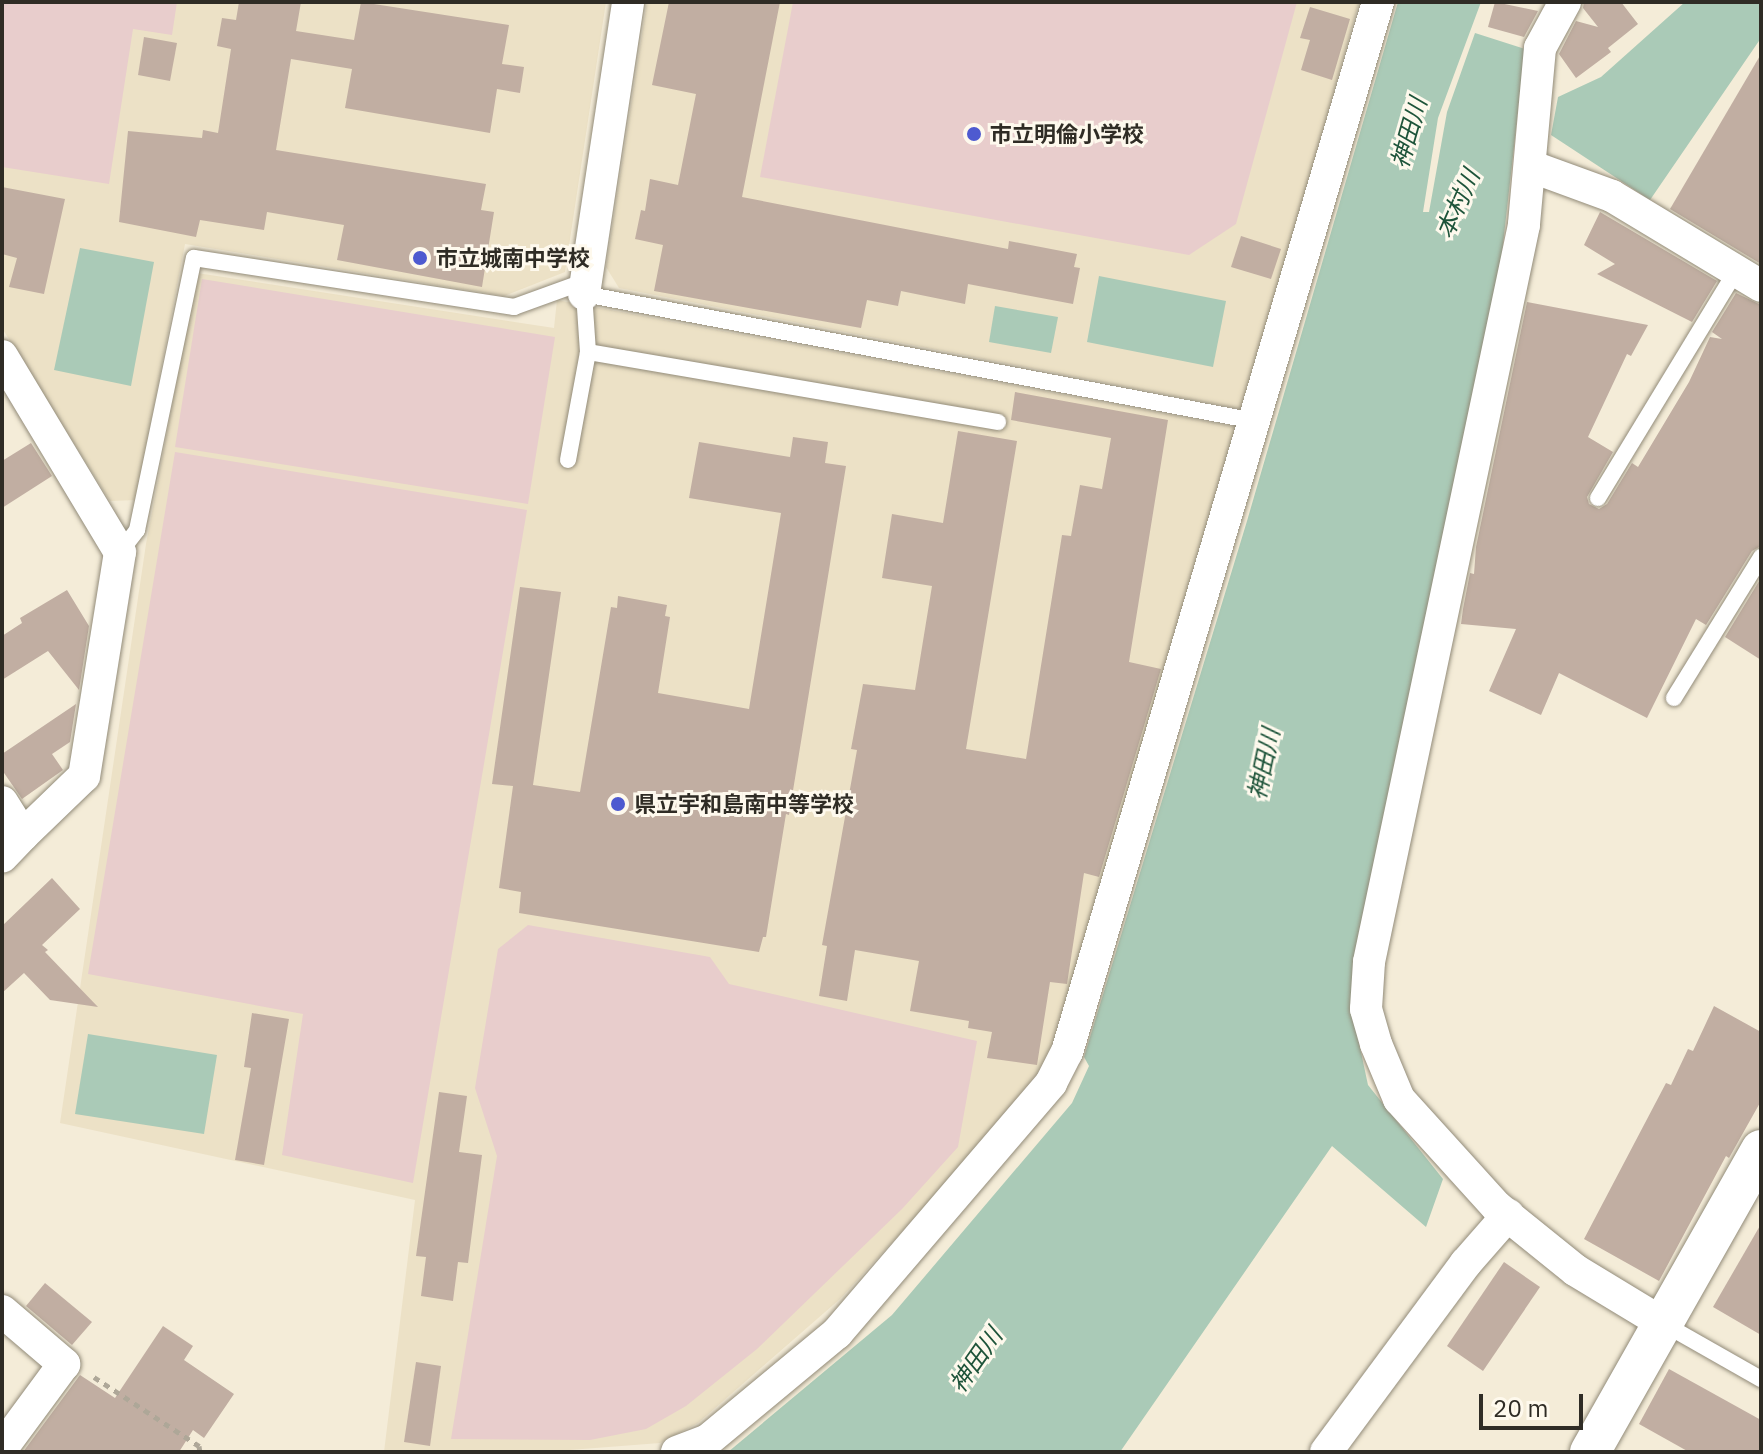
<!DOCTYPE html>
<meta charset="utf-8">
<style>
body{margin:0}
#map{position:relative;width:1763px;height:1454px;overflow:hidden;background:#f4ecd8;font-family:"IBM Plex Sans","Noto Sans JP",sans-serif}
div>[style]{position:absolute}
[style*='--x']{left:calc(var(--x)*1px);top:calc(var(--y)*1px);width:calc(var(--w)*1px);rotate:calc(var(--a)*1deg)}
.built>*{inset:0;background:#ece1c6}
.green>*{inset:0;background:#e8cdcc}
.water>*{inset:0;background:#aacab7}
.building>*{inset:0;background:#c1aea2}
.path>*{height:5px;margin-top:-2.5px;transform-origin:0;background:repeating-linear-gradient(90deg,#aea798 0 6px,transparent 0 12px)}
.roads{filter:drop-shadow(0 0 2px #928b79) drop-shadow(0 0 2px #928b79)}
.service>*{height:16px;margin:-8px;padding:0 8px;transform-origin:8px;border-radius:8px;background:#fff}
.minor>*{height:32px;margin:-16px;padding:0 16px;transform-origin:16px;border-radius:16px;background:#fff}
.tertiary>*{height:40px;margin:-20px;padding:0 20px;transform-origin:20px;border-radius:20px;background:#fff}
.dots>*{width:22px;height:22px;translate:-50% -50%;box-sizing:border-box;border:4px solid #fef9ed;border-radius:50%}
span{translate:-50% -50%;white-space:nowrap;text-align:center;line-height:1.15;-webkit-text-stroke:6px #fef9ed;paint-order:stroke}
.poi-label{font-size:22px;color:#2f2c25;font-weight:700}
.left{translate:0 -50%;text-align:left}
.water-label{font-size:24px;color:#1e543a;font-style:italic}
.frame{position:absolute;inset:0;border:4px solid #2f2c25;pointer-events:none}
.scale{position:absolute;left:1479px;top:1394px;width:104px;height:36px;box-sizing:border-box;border:4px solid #2f2c25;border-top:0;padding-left:10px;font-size:24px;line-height:28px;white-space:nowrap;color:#2f2c25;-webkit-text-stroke:6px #fef9ed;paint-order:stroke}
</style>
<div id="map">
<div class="built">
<i style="clip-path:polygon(2px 2px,606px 2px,565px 272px,504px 296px,185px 244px,136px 500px,110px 501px,2px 328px)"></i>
<i style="clip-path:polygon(647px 2px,1359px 2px,1245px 410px,619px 288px,606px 267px)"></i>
<i style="clip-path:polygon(197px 273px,554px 328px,557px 300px,1241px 428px,1050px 1063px,1024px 1099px,840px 1299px,698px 1423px,660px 1443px,544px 1452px,384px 1452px,415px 1200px,60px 1123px,146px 544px)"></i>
</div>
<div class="green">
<i style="clip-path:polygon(2px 2px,177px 2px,172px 35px,133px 29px,109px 184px,2px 167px)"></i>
<i style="clip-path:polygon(793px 2px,1297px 2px,1236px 224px,1189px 255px,760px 177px)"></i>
<i style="clip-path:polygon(202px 279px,555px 337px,528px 504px,175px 447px)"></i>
<i style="clip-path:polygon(175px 452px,527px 510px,413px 1183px,282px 1155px,303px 1014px,88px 974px)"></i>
<i style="clip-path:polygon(528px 925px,710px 957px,729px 984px,977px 1041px,958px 1147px,902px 1209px,757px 1349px,686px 1406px,646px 1429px,590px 1440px,451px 1439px,497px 1156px,475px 1088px,498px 949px)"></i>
</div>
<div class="water">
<i style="clip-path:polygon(1398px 2px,1481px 2px,1438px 118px,1423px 212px,1429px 212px,1447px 112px,1475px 33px,1525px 49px,1502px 253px,1352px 1010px,1368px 1085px,1443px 1179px,1426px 1227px,1332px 1146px,1120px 1452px,728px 1452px,892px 1315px,1072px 1103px,1089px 1066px,1084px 1057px,1247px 521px)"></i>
<i style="clip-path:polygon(1685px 2px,1761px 2px,1761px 38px,1650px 200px,1551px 135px,1558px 97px,1601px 77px)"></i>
<i style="clip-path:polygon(80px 248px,154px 262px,131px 386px,54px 370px)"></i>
<i style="clip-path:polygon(1099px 276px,1226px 301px,1213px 367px,1087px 342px)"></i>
<i style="clip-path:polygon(995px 306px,1058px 317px,1051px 353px,989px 342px)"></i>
<i style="clip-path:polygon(88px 1034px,217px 1055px,204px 1134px,75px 1114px)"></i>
</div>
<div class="building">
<i style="clip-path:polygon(239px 2px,301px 2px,296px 31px,354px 40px,361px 2px,509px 25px,502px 64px,524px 67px,520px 93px,497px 89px,490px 133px,345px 108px,352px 69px,291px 59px,276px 150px,486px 184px,481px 210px,494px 212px,482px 287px,337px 260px,344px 225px,267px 212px,264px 230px,200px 220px,196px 237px,119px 222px,128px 131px,202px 138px,203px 130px,218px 133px,231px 49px,217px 46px,222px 18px,236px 20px)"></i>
<i style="clip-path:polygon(669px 2px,780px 2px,742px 197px,1008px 249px,1009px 241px,1077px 254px,1074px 267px,1080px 268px,1073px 304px,968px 284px,965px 304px,901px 291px,898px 306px,867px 300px,861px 328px,654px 291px,663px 245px,635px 239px,641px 210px,645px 211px,650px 179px,678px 185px,696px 94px,652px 85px)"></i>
<i style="clip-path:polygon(1495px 2px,1538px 11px,1524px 37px,1488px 27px)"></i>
<i style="clip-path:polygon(1584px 2px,1621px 2px,1638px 24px,1608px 48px,1611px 52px,1576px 78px,1559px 54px,1576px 21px,1598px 27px,1583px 8px)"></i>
<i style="clip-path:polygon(1310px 7px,1350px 19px,1332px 80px,1301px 70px,1310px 40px,1300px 38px)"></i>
<i style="clip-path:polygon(144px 37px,177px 43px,170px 81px,138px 75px)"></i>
<i style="clip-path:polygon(1761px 54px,1761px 264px,1670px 209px)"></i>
<i style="clip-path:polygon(2px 187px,65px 199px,44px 294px,9px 287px,17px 258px,2px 254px)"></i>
<i style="clip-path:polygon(1600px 212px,1717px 281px,1692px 322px,1597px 274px,1615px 264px,1584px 245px)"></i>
<i style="clip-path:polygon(1241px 236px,1281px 249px,1271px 279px,1231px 267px)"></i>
<i style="clip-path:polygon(1736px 293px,1761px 305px,1761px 546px,1752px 551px,1706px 625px,1696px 619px,1647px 718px,1559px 673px,1541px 715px,1489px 691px,1516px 629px,1461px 624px,1463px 609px,1470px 573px,1474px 574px,1476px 547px,1527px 302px,1648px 325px,1631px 356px,1627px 354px,1588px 437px,1613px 452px,1587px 497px,1589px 504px,1599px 509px,1607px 504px,1632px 463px,1638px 467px,1689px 382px,1710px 337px,1722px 339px,1712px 332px)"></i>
<i style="clip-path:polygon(1015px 392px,1168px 420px,1129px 662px,1161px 669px,1099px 877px,1084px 873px,1067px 984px,1050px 982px,1037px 1065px,987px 1058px,992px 1032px,968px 1028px,969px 1021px,910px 1011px,919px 961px,855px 950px,847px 1001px,819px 996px,827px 946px,822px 945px,857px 750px,851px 749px,863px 684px,915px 690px,932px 586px,882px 578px,892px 514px,943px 523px,958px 431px,1017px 441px,966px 749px,1026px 759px,1062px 535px,1071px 536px,1080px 485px,1102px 489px,1111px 438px,1011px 420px)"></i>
<i style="clip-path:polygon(793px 437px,828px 442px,825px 463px,846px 466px,789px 815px,786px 814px,766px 937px,763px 937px,759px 952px,519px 913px,521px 892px,499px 888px,513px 786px,492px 784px,520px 587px,561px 592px,533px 785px,580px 792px,611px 607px,617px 608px,618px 596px,667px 605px,665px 616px,670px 617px,658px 693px,749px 709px,781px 513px,689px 498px,699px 442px,790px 457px)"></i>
<i style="clip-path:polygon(31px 443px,52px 476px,2px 508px,2px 461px)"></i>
<i style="clip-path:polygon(1761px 578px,1761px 660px,1725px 637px)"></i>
<i style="clip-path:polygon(67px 590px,89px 626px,79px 690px,48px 651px,2px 680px,2px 636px,22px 623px,20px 618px)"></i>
<i style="clip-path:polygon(76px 704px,70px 742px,52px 754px,63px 770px,22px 799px,2px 770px,2px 754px)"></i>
<i style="clip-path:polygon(52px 878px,80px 909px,42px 945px,48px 950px,45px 952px,98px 1007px,50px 1000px,24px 973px,2px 993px,2px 926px)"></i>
<i style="clip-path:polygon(1714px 1006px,1761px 1032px,1761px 1101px,1729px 1158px,1726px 1156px,1659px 1281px,1584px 1239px,1666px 1083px,1671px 1085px,1688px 1049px,1693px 1051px)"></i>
<i style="clip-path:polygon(252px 1013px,289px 1019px,264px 1165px,235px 1160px,251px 1068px,244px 1067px)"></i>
<i style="clip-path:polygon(439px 1092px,467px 1096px,459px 1152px,482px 1155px,468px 1263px,458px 1262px,453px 1301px,421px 1296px,426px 1257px,416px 1256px)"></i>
<i style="clip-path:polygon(1761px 1224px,1761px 1335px,1713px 1307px)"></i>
<i style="clip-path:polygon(1504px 1262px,1540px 1287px,1483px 1371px,1447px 1346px)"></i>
<i style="clip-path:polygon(45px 1283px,92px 1322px,72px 1345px,26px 1306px)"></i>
<i style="clip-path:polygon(163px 1326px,193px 1346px,184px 1360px,234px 1394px,204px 1438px,193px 1430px,179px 1452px,23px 1452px,80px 1375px,115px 1398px)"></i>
<i style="clip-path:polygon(416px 1362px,441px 1366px,430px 1446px,404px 1442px)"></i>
<i style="clip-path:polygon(1669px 1369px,1761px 1420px,1761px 1452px,1689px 1452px,1639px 1424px)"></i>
</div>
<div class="path">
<i style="--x:94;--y:1377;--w:126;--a:33.3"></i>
<i style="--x:199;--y:1446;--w:6;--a:81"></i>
</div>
<div class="roads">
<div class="service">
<i style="--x:588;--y:352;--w:416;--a:9.7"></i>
<i style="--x:568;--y:460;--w:110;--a:-79.5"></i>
<i style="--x:588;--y:352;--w:58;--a:-93.9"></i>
<i style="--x:584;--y:294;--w:683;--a:10.72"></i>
<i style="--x:1598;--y:498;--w:266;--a:-58.7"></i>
<i style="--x:120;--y:552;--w:28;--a:-52"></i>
<i style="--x:137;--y:530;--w:278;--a:-78.2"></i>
<i style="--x:194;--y:258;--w:324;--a:8.7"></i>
<i style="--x:514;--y:307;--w:77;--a:-19.9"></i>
<i style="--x:1674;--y:698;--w:166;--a:-58.3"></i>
<i style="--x:1664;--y:1324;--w:112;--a:29.6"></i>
</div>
<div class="minor">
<i style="--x:1565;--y:2;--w:52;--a:118.5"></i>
<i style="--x:1540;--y:48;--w:178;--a:95.2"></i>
<i style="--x:1524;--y:225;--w:753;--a:101.88"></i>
<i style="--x:1369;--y:962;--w:47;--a:93.7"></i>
<i style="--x:1366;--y:1009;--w:36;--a:74"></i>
<i style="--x:1376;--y:1044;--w:60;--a:67.3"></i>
<i style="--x:1399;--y:1099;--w:146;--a:47.8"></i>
<i style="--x:1497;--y:1207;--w:100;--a:38.9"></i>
<i style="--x:1575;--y:1270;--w:104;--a:31.2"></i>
<i style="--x:1530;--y:166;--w:87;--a:20.1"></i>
<i style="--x:1612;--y:196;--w:174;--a:31.1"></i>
<i style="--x:584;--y:294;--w:295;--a:-81.4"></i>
<i style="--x:2;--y:356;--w:229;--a:59"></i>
<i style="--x:120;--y:552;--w:227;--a:99.1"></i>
<i style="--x:84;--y:776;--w:85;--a:136"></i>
<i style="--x:2;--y:802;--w:39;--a:58"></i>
<i style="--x:23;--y:835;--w:30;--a:134"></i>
<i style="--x:2;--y:1311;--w:82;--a:40.5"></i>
<i style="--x:64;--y:1364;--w:104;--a:126.4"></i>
<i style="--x:677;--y:1452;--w:33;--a:-21"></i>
<i style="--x:708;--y:1440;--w:168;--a:-39.7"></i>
<i style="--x:837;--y:1333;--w:329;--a:-49.4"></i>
<i style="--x:1051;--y:1083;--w:35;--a:-63"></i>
<i style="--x:1067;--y:1052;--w:1095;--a:-73.5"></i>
<i style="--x:1326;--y:1452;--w:235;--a:-53.5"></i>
<i style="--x:1466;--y:1263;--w:64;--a:-48.8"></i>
</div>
<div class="tertiary">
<i style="--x:1590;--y:1452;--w:347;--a:-60.5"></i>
</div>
</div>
<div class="dots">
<i style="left:974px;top:134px;background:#4e5ad0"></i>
<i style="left:420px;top:258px;background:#4e5ad0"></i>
<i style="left:618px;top:804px;background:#4e5ad0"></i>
</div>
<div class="poi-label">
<span class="left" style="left:990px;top:134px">市立明倫小学校</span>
<span class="left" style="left:436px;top:258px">市立城南中学校</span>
<span class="left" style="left:634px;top:804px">県立宇和島南中等学校</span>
</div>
<div class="water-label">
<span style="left:1409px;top:133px;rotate:-74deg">神田川</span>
<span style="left:1458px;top:204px;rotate:-66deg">本村川</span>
<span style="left:1264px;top:764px;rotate:-78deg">神田川</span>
<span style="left:976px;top:1360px;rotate:-55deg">神田川</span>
</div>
<div class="frame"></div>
<div class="scale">20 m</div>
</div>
